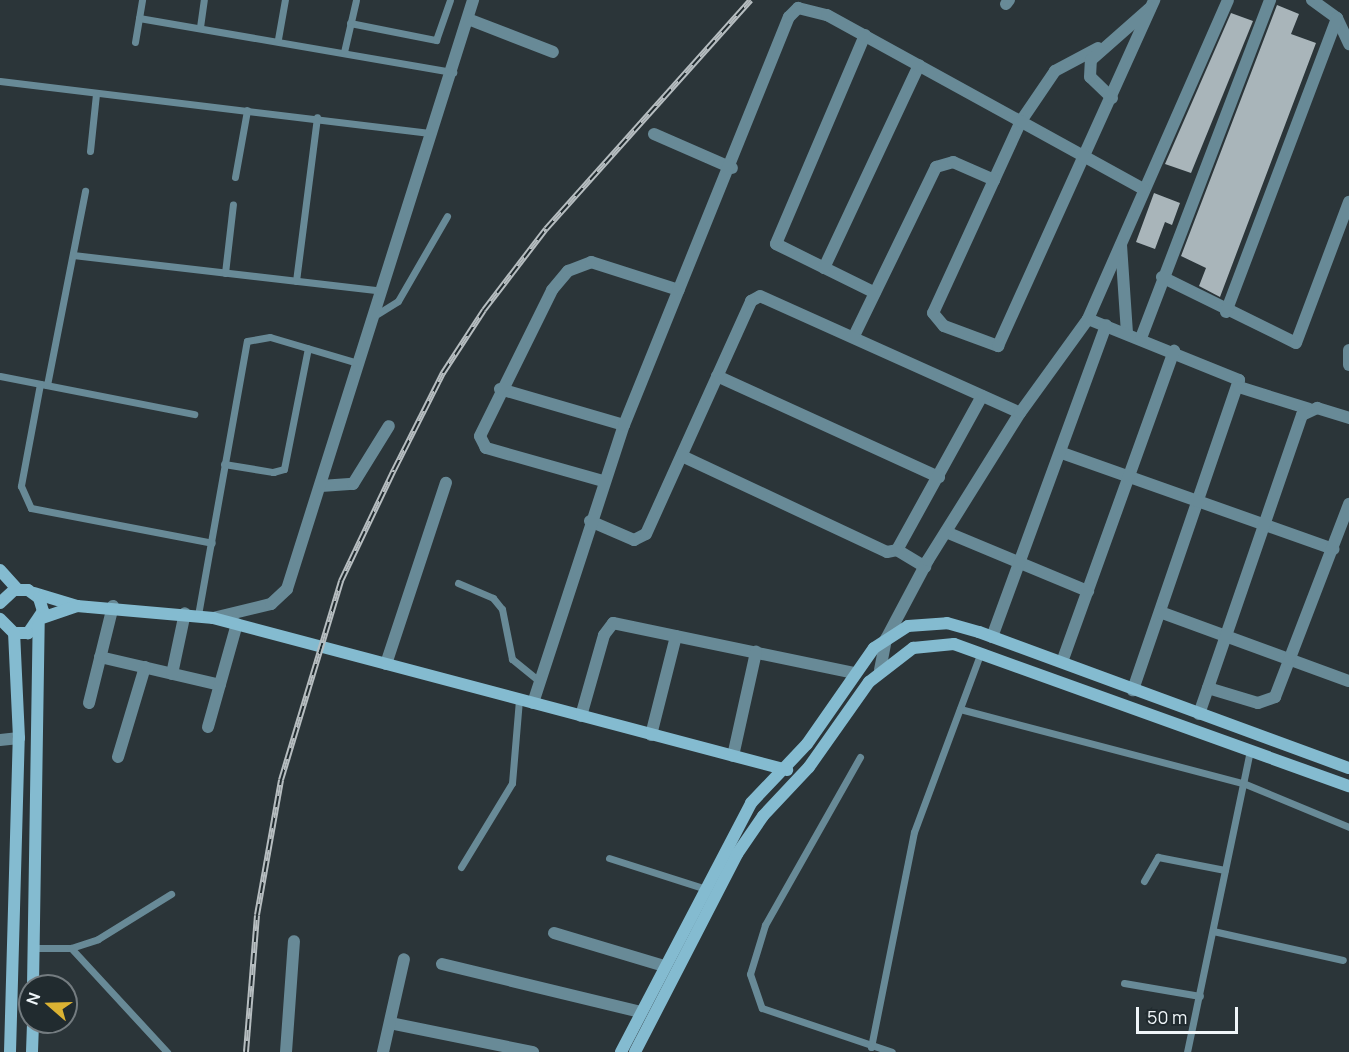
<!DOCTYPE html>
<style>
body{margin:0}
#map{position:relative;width:1349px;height:1052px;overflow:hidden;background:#2b3539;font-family:Manrope,sans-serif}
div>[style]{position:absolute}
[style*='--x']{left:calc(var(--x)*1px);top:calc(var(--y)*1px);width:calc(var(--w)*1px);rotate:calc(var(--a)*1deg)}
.building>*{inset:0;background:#a9b5ba}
.service>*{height:7px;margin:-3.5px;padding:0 3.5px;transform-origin:3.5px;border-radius:3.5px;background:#688a97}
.minor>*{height:12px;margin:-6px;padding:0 6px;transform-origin:6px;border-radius:6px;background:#688a97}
.secondary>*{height:12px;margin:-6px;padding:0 6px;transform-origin:6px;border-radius:6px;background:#84bbd0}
.rail>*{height:6px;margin-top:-3px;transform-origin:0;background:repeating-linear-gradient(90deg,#212b2f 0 11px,#b6bdc0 0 22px);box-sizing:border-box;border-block:2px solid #b6bdc0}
span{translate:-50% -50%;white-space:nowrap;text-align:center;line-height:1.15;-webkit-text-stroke:6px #212b2f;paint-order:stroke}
.north{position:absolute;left:18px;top:974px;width:60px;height:60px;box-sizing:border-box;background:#212b2f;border:2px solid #747c80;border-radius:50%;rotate:290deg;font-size:16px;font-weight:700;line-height:24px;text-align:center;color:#f0f6f9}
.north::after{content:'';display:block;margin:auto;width:21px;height:27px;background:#dbb233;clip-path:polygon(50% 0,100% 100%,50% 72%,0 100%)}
.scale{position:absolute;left:1136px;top:1007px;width:102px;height:27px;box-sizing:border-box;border:3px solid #f0f6f9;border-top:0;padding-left:8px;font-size:18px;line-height:21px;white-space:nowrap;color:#f0f6f9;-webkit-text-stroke:4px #212b2f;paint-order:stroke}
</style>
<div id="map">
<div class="building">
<i style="clip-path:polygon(1277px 5px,1299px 14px,1291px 34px,1316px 43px,1220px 297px,1199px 286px,1206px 268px,1181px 256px)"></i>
<i style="clip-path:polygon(1231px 13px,1253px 21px,1191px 173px,1165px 164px)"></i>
<i style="clip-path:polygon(1154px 193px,1180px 203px,1172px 225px,1165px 222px,1155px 249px,1136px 242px)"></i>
</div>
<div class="service">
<i style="--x:139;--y:18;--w:319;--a:9.8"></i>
<i style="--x:350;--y:23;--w:88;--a:11.2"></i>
<i style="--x:436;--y:40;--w:42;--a:-70.7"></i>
<i style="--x:200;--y:27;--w:27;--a:-82"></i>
<i style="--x:278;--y:39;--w:40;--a:-80"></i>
<i style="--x:135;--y:42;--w:43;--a:-80.5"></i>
<i style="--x:344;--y:52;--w:53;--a:-77"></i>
<i style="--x:0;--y:81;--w:435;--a:6.9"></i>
<i style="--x:90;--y:151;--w:57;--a:-84"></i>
<i style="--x:235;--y:177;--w:68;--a:-79.8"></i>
<i style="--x:73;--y:255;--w:311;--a:6.6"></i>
<i style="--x:225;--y:273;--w:69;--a:-83.4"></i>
<i style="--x:296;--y:281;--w:165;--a:-82.7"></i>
<i style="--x:374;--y:316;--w:28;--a:-32"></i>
<i style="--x:398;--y:301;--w:98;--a:-60"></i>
<i style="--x:0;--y:376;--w:198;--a:11.1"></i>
<i style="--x:40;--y:384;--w:104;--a:100.6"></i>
<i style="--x:21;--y:486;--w:24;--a:66"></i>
<i style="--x:31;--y:508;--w:184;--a:10.9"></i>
<i style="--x:47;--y:385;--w:198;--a:-78.9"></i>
<i style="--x:224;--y:464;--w:50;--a:9.3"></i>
<i style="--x:273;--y:472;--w:11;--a:-15"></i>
<i style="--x:284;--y:469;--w:123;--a:-78.8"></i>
<i style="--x:458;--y:583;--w:38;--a:23"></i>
<i style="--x:493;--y:598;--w:14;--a:51"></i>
<i style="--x:502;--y:609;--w:51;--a:78.7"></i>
<i style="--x:512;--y:659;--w:36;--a:39"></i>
<i style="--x:198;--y:615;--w:278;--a:-79.9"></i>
<i style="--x:247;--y:341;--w:23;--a:-10"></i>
<i style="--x:270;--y:337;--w:92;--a:16.5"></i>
<i style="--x:960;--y:709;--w:293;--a:14.7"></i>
<i style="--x:1243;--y:783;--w:115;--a:22.5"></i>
<i style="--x:860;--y:757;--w:193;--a:119.5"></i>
<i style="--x:765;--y:925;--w:51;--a:107"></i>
<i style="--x:750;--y:974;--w:36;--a:71"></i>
<i style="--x:762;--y:1008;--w:137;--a:18.7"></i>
<i style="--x:609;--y:858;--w:99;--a:17.7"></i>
<i style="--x:461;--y:867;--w:98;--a:-58.7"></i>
<i style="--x:512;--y:783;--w:83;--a:-85.2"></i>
<i style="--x:1144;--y:881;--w:28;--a:-60"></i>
<i style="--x:1158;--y:857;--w:68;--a:11"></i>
<i style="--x:1213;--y:931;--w:133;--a:12.6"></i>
<i style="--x:34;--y:948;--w:37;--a:0"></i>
<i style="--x:71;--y:948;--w:28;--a:-18"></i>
<i style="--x:98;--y:939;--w:86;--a:-31.7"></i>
<i style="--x:71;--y:948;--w:142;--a:47.3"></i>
<i style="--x:1124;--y:983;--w:77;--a:9.7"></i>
<i style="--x:871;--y:1047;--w:219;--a:-78.7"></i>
<i style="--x:914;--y:832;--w:189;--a:-69.6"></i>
<i style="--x:1187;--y:1052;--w:308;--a:-78.2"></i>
</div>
<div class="minor">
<i style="--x:1312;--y:0;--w:31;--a:36"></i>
<i style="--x:1337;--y:18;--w:29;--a:65"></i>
<i style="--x:1006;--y:4;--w:5;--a:-53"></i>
<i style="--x:468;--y:19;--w:91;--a:21.2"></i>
<i style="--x:865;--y:35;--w:227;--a:113.1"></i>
<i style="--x:776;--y:244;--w:110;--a:26.3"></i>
<i style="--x:1098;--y:48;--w:49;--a:151.9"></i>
<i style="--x:1055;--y:71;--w:60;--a:124.2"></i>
<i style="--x:1021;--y:121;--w:211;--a:114.6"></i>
<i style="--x:933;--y:313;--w:17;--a:50"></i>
<i style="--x:944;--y:326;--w:58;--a:20.3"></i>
<i style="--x:998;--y:346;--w:380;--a:-65.7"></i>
<i style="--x:1112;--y:98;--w:30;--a:-136"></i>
<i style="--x:1090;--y:77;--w:17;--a:-87"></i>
<i style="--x:1091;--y:60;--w:79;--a:-41.4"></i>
<i style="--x:654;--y:134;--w:85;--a:23.6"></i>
<i style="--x:1121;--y:245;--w:88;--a:86.1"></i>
<i style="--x:824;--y:268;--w:224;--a:-64.9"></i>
<i style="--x:1162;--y:277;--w:149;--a:26.2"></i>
<i style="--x:1296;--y:343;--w:151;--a:-69.4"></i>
<i style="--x:1226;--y:312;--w:314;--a:-69.3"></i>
<i style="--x:1088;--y:319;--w:163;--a:22"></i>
<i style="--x:1239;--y:380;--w:328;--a:108.9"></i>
<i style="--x:854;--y:336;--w:188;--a:-64.1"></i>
<i style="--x:936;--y:167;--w:18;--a:-16"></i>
<i style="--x:953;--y:162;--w:45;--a:23.7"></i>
<i style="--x:1141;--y:338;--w:362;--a:-69.1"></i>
<i style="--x:1349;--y:350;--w:15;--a:90"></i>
<i style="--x:717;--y:376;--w:244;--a:24.5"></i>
<i style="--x:1239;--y:387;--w:73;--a:17.4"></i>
<i style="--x:500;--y:389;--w:129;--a:16.2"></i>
<i style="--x:1062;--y:453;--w:288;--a:19.5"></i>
<i style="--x:682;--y:456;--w:226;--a:25.1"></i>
<i style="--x:887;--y:552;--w:10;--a:-11"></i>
<i style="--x:897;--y:550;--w:176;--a:-61.1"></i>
<i style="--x:603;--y:481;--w:122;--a:-164.2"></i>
<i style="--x:486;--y:448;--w:13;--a:-117"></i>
<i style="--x:480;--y:436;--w:163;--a:-63.7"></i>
<i style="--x:552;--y:290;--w:25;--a:-50"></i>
<i style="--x:568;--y:271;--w:25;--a:-21"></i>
<i style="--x:591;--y:262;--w:92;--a:17.7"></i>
<i style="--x:321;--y:486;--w:32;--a:-4"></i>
<i style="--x:353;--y:484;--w:68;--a:-58.2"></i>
<i style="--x:590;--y:521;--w:48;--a:23.4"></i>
<i style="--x:634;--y:540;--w:13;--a:-27"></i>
<i style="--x:646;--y:534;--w:256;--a:-65.7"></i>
<i style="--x:751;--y:301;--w:10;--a:-29"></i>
<i style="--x:760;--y:296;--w:285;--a:24.2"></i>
<i style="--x:946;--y:532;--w:154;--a:22.6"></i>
<i style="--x:897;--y:550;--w:33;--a:31"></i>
<i style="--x:1160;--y:612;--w:201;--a:20.1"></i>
<i style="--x:213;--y:618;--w:60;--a:-13.6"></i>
<i style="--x:271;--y:604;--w:22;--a:-43"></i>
<i style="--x:287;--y:589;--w:618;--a:-72.47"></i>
<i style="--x:992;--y:637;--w:332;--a:-69.9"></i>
<i style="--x:100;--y:657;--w:123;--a:13.1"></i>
<i style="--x:1062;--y:662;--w:331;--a:-70.2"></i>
<i style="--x:386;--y:664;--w:191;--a:-71.7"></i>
<i style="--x:880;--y:670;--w:32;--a:-79"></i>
<i style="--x:886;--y:639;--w:89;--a:-62"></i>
<i style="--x:928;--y:560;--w:173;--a:-58"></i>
<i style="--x:1020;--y:413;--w:116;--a:-54.1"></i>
<i style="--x:1088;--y:319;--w:348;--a:-66.3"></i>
<i style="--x:172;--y:674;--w:62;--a:-78"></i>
<i style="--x:1208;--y:688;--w:52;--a:16.7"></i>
<i style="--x:1258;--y:703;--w:18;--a:-19"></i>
<i style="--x:1275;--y:697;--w:207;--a:-69"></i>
<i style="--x:89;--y:703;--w:100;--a:-76.1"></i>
<i style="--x:533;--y:703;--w:293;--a:-71.9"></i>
<i style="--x:624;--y:425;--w:440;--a:-68"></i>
<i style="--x:789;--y:17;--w:13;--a:-45"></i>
<i style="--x:798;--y:8;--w:30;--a:14"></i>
<i style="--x:827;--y:15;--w:361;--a:28.8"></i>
<i style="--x:1199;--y:714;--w:316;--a:-71"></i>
<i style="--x:1302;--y:415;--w:17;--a:-25"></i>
<i style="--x:1317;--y:408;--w:34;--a:17"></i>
<i style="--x:581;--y:716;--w:84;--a:-74.1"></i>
<i style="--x:604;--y:635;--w:15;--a:-53"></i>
<i style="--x:613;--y:623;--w:247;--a:11.7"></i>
<i style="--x:208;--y:727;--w:107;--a:-74.3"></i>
<i style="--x:651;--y:735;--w:102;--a:-75.8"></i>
<i style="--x:0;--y:740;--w:19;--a:-6"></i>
<i style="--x:733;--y:756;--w:107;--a:-77.5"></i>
<i style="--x:118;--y:757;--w:94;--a:-73.3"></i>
<i style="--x:554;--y:933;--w:115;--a:16.7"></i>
<i style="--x:442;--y:964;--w:205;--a:13.6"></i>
<i style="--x:390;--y:1023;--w:146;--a:11.5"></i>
<i style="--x:286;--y:1052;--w:111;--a:-85.9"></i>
<i style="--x:383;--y:1052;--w:95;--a:-77.3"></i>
</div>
<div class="secondary">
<i style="--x:0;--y:570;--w:25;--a:48"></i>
<i style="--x:34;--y:593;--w:45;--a:16.8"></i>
<i style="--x:77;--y:606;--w:137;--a:5"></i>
<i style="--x:213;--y:618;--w:594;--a:14.83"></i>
<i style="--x:0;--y:603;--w:19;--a:-43"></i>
<i style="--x:14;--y:590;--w:14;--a:0"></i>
<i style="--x:28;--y:590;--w:14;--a:36"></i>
<i style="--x:39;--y:598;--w:14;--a:73"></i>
<i style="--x:43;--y:611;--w:27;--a:124"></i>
<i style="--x:28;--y:633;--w:14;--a:180"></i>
<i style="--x:14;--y:633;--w:20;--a:-135"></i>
<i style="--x:42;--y:618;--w:37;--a:-19"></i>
<i style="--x:33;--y:986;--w:362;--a:-89.1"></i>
<i style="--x:10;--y:1052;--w:314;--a:-88.4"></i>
<i style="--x:19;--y:738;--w:105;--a:-92.7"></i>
<i style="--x:32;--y:1052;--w:30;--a:-88"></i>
<i style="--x:621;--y:1052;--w:281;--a:-62.4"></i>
<i style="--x:751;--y:803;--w:81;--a:-46.5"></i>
<i style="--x:807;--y:744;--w:117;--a:-55.1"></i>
<i style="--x:874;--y:648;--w:40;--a:-32.9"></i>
<i style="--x:908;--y:626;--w:39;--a:-4"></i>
<i style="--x:947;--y:623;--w:33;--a:16"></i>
<i style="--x:979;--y:632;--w:394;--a:20.2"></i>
<i style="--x:635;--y:1052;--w:223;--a:-62.7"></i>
<i style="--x:737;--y:854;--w:46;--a:-55.6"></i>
<i style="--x:763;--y:816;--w:67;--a:-46.8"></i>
<i style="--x:809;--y:767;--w:104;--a:-54.8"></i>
<i style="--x:869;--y:682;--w:56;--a:-37.7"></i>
<i style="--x:913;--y:648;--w:41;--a:-5.6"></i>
<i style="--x:954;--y:644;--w:420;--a:19.8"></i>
</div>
<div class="rail">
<i style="--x:246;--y:1052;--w:137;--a:-85.4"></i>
<i style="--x:257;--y:915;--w:137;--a:-79.9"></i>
<i style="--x:281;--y:780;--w:208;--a:-73.2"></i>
<i style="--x:341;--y:581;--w:123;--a:-64.5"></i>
<i style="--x:394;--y:470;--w:109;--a:-63.2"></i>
<i style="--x:443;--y:373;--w:75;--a:-56.9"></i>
<i style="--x:484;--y:310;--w:102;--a:-52.6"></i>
<i style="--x:546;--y:229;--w:307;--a:-48.2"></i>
</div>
<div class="north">N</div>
<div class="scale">50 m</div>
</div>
